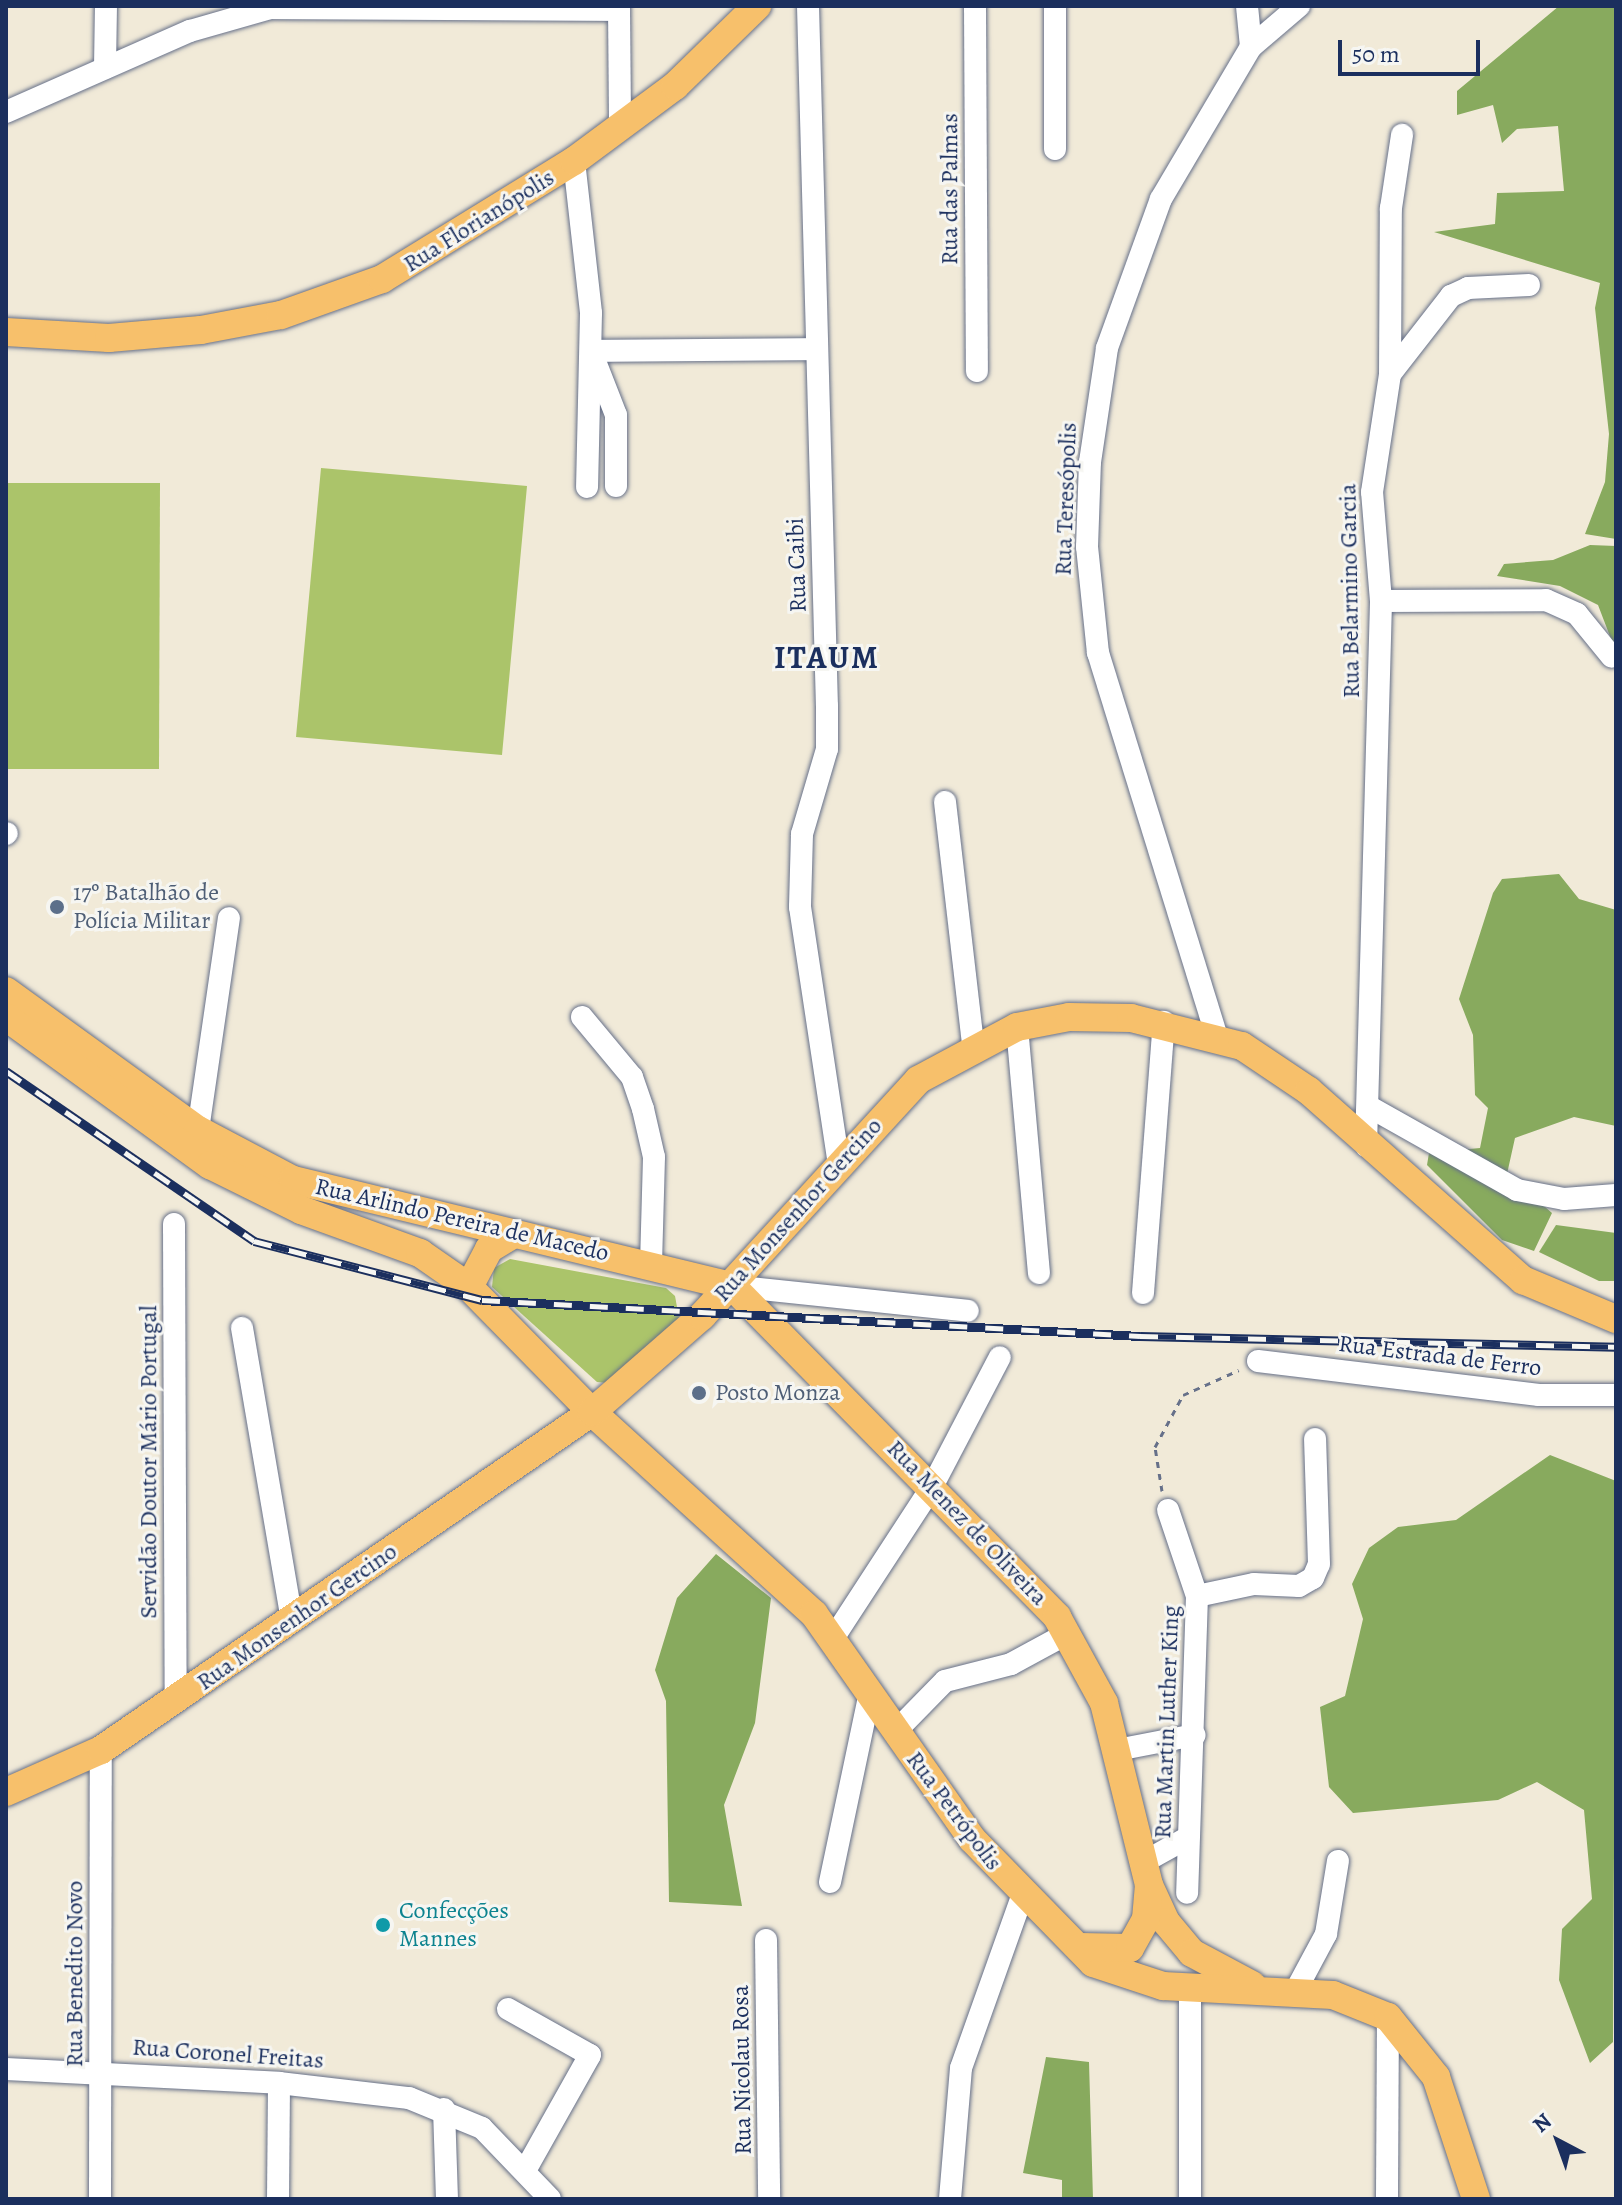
<!DOCTYPE html>
<meta charset="utf-8">
<style>
body{margin:0}
#map{position:relative;width:1622px;height:2205px;overflow:hidden;background:#f1ead8;font-family:Alegreya,serif}
div>[style]{position:absolute}
[style*='--x']{left:calc(var(--x)*1px);top:calc(var(--y)*1px);width:calc(var(--w)*1px);rotate:calc(var(--a)*1deg)}
.green>*{inset:0;background:#abc46a}
.forest>*{inset:0;background:#88aa5e}
.path>*{height:3px;margin-top:-1.5px;transform-origin:0;background:repeating-linear-gradient(90deg,#667089 0 6px,transparent 0 12px)}
.roads{filter:drop-shadow(0 0 2px #667089) drop-shadow(0 0 2px #667089)}
.minor>*{height:22px;margin:-11px;padding:0 11px;transform-origin:11px;border-radius:11px;background:#fff}
.major>*{height:28px;margin:-14px;padding:0 14px;transform-origin:14px;border-radius:14px;background:#f7c06b}
.rail>*{height:9px;margin-top:-4.5px;transform-origin:0;background:repeating-linear-gradient(90deg,#f6f6f2 0 18px,#1b2f5e 0 36px);box-sizing:border-box;border-block:2px solid #1b2f5e}
.dots>*{width:22px;height:22px;translate:-50% -50%;box-sizing:border-box;border:4px solid #f6f6f2;border-radius:50%}
span{translate:-50% -50%;white-space:nowrap;text-align:center;line-height:1.15;-webkit-text-stroke:6px #f6f6f2;paint-order:stroke}
.street-label{font-size:24px;color:#1b2f5e}
.service-label{font-size:24px;color:#4e5e75}
.left{translate:0 -50%;text-align:left}
.culture-label{font-size:24px;color:#0d838f}
.district-label{font-size:32px;color:#1b2f5e;font-weight:700;letter-spacing:2px}
.frame{position:absolute;inset:0;border:8px solid #1b2f5e;pointer-events:none}
.north{position:absolute;left:1518px;top:2101px;width:80px;height:80px;-webkit-text-stroke:6px #f6f6f2;paint-order:stroke;rotate:319deg;font-size:22px;font-weight:700;line-height:32px;text-align:center;color:#1b2f5e}
.north::after{content:'';display:block;margin:auto;width:28px;height:36px;background:#1b2f5e;clip-path:polygon(50% 0,100% 100%,50% 72%,0 100%)}
.scale{position:absolute;left:1338px;top:40px;width:142px;height:36px;box-sizing:border-box;border:4px solid #1b2f5e;border-top:0;padding-left:10px;font-size:24px;line-height:28px;white-space:nowrap;color:#1b2f5e;-webkit-text-stroke:6px #f6f6f2;paint-order:stroke}
</style>
<div id="map">
<div class="green">
<i style="clip-path:polygon(321px 468px,527px 486px,502px 755px,296px 737px)"></i>
<i style="clip-path:polygon(6px 483px,160px 483px,159px 769px,6px 769px)"></i>
<i style="clip-path:polygon(510px 1259px,666px 1288px,675px 1296px,679px 1318px,609px 1383px,597px 1382px,492px 1287px,494px 1268px)"></i>
</div>
<div class="forest">
<i style="clip-path:polygon(1559px 6px,1616px 6px,1616px 539px,1585px 534px,1605px 482px,1609px 434px,1595px 308px,1600px 283px,1434px 232px,1495px 224px,1497px 193px,1564px 191px,1558px 126px,1517px 129px,1502px 143px,1493px 105px,1457px 115px,1457px 91px)"></i>
<i style="clip-path:polygon(1590px 545px,1616px 546px,1616px 652px,1598px 605px,1560px 586px,1497px 576px,1504px 564px,1553px 560px)"></i>
<i style="clip-path:polygon(1559px 874px,1579px 899px,1616px 910px,1616px 1126px,1574px 1117px,1515px 1138px,1507px 1174px,1552px 1213px,1534px 1251px,1502px 1240px,1427px 1165px,1429px 1153px,1480px 1148px,1488px 1108px,1475px 1095px,1473px 1035px,1459px 999px,1493px 893px,1502px 879px)"></i>
<i style="clip-path:polygon(1556px 1225px,1616px 1233px,1616px 1281px,1599px 1281px,1539px 1252px)"></i>
<i style="clip-path:polygon(1550px 1455px,1616px 1481px,1613px 2042px,1590px 2063px,1559px 1980px,1562px 1929px,1592px 1899px,1584px 1810px,1537px 1782px,1498px 1800px,1353px 1813px,1329px 1787px,1320px 1707px,1345px 1696px,1363px 1619px,1352px 1584px,1369px 1548px,1398px 1527px,1456px 1520px)"></i>
<i style="clip-path:polygon(716px 1554px,771px 1598px,755px 1723px,724px 1805px,742px 1906px,669px 1902px,666px 1701px,655px 1670px,677px 1598px)"></i>
<i style="clip-path:polygon(1046px 2057px,1089px 2062px,1093px 2199px,1062px 2199px,1062px 2180px,1023px 2173px)"></i>
</div>
<div class="path">
<i style="--x:1162;--y:1491;--w:45;--a:-99"></i>
<i style="--x:1155;--y:1447;--w:59;--a:-61.7"></i>
<i style="--x:1183;--y:1395;--w:61;--a:-24.1"></i>
</div>
<div class="roads">
<div class="minor">
<i style="--x:619;--y:6;--w:122;--a:89.5"></i>
<i style="--x:808;--y:6;--w:700;--a:88.45"></i>
<i style="--x:827;--y:706;--w:43;--a:90"></i>
<i style="--x:827;--y:749;--w:89;--a:106.4"></i>
<i style="--x:802;--y:834;--w:73;--a:91.6"></i>
<i style="--x:800;--y:907;--w:260;--a:81.4"></i>
<i style="--x:975;--y:6;--w:365;--a:89.7"></i>
<i style="--x:1055;--y:6;--w:143;--a:90"></i>
<i style="--x:1247;--y:6;--w:41;--a:84.4"></i>
<i style="--x:105;--y:68;--w:62;--a:-89.1"></i>
<i style="--x:6;--y:112;--w:201;--a:-23.8"></i>
<i style="--x:190;--y:31;--w:83;--a:-16"></i>
<i style="--x:270;--y:8;--w:349;--a:0.3"></i>
<i style="--x:574;--y:161;--w:153;--a:83.6"></i>
<i style="--x:591;--y:313;--w:174;--a:91.3"></i>
<i style="--x:1391;--y:373;--w:98;--a:-52.1"></i>
<i style="--x:1451;--y:296;--w:19;--a:-25"></i>
<i style="--x:1468;--y:288;--w:61;--a:-2.8"></i>
<i style="--x:616;--y:486;--w:71;--a:-90"></i>
<i style="--x:616;--y:415;--w:69;--a:-111.3"></i>
<i style="--x:591;--y:351;--w:226;--a:-0.5"></i>
<i style="--x:1381;--y:601;--w:165;--a:-0.3"></i>
<i style="--x:1546;--y:600;--w:34;--a:24"></i>
<i style="--x:1577;--y:614;--w:55;--a:50.9"></i>
<i style="--x:945;--y:802;--w:245;--a:83.4"></i>
<i style="--x:6;--y:834;--w:1;--a:-45"></i>
<i style="--x:582;--y:1017;--w:78;--a:50.2"></i>
<i style="--x:632;--y:1077;--w:34;--a:71"></i>
<i style="--x:643;--y:1109;--w:49;--a:77.1"></i>
<i style="--x:654;--y:1157;--w:106;--a:91.6"></i>
<i style="--x:1017;--y:1027;--w:247;--a:84.9"></i>
<i style="--x:1216;--y:1034;--w:399;--a:-107.2"></i>
<i style="--x:1098;--y:653;--w:107;--a:-95.9"></i>
<i style="--x:1087;--y:547;--w:85;--a:-88"></i>
<i style="--x:1090;--y:462;--w:115;--a:-81.5"></i>
<i style="--x:1107;--y:348;--w:158;--a:-70.1"></i>
<i style="--x:1161;--y:199;--w:177;--a:-59.4"></i>
<i style="--x:1251;--y:47;--w:63;--a:-40.5"></i>
<i style="--x:1368;--y:1106;--w:171;--a:29.4"></i>
<i style="--x:1517;--y:1190;--w:48;--a:10.8"></i>
<i style="--x:1564;--y:1199;--w:52;--a:-4.4"></i>
<i style="--x:198;--y:1130;--w:214;--a:-81.7"></i>
<i style="--x:1366;--y:1146;--w:545;--a:-88.42"></i>
<i style="--x:1381;--y:601;--w:109;--a:-94.7"></i>
<i style="--x:1372;--y:492;--w:119;--a:-81.3"></i>
<i style="--x:1390;--y:374;--w:166;--a:-89.7"></i>
<i style="--x:1391;--y:208;--w:74;--a:-81.4"></i>
<i style="--x:174;--y:1224;--w:477;--a:89.8"></i>
<i style="--x:732;--y:1286;--w:237;--a:6"></i>
<i style="--x:1143;--y:1293;--w:272;--a:-85.6"></i>
<i style="--x:242;--y:1328;--w:297;--a:80.3"></i>
<i style="--x:1258;--y:1361;--w:283;--a:6.9"></i>
<i style="--x:1539;--y:1395;--w:77;--a:0"></i>
<i style="--x:1168;--y:1510;--w:91;--a:71.4"></i>
<i style="--x:1197;--y:1596;--w:297;--a:91.9"></i>
<i style="--x:1197;--y:1596;--w:58;--a:-11.9"></i>
<i style="--x:1254;--y:1584;--w:45;--a:2.5"></i>
<i style="--x:1299;--y:1586;--w:16;--a:-30"></i>
<i style="--x:1313;--y:1578;--w:15;--a:-67"></i>
<i style="--x:1319;--y:1564;--w:125;--a:-91.8"></i>
<i style="--x:834;--y:1637;--w:181;--a:-56.9"></i>
<i style="--x:933;--y:1485;--w:144;--a:-62.4"></i>
<i style="--x:895;--y:1732;--w:71;--a:-45.6"></i>
<i style="--x:945;--y:1681;--w:68;--a:-14.4"></i>
<i style="--x:1011;--y:1664;--w:65;--a:-28.5"></i>
<i style="--x:1117;--y:1750;--w:79;--a:-10.9"></i>
<i style="--x:1144;--y:1862;--w:51;--a:-29.1"></i>
<i style="--x:830;--y:1882;--w:193;--a:-78.1"></i>
<i style="--x:766;--y:1940;--w:259;--a:89.3"></i>
<i style="--x:1296;--y:1990;--w:64;--a:-61.8"></i>
<i style="--x:1326;--y:1934;--w:74;--a:-80.7"></i>
<i style="--x:508;--y:2009;--w:94;--a:29.3"></i>
<i style="--x:590;--y:2055;--w:133;--a:119.3"></i>
<i style="--x:6;--y:2069;--w:273;--a:2.9"></i>
<i style="--x:279;--y:2083;--w:131;--a:6.6"></i>
<i style="--x:409;--y:2098;--w:79;--a:22.3"></i>
<i style="--x:482;--y:2128;--w:98;--a:46.2"></i>
<i style="--x:444;--y:2109;--w:90;--a:88.1"></i>
<i style="--x:100;--y:2199;--w:449;--a:-89.9"></i>
<i style="--x:278;--y:2199;--w:116;--a:-89.5"></i>
<i style="--x:950;--y:2199;--w:131;--a:-85.2"></i>
<i style="--x:961;--y:2068;--w:182;--a:-70.4"></i>
<i style="--x:1190;--y:2199;--w:211;--a:-90"></i>
<i style="--x:1387;--y:2199;--w:182;--a:-89.7"></i>
</div>
<div class="major">
<i style="--x:6;--y:332;--w:103;--a:3.3"></i>
<i style="--x:109;--y:338;--w:92;--a:-5"></i>
<i style="--x:201;--y:330;--w:81;--a:-10.6"></i>
<i style="--x:281;--y:315;--w:107;--a:-19.6"></i>
<i style="--x:382;--y:279;--w:225;--a:-31.6"></i>
<i style="--x:574;--y:161;--w:126;--a:-36.6"></i>
<i style="--x:675;--y:86;--w:115;--a:-44.3"></i>
<i style="--x:6;--y:991;--w:237;--a:35.9"></i>
<i style="--x:198;--y:1130;--w:107;--a:27.8"></i>
<i style="--x:293;--y:1180;--w:452;--a:13.6"></i>
<i style="--x:732;--y:1286;--w:464;--a:45.5"></i>
<i style="--x:1057;--y:1617;--w:98;--a:61.3"></i>
<i style="--x:1104;--y:1703;--w:187;--a:76.1"></i>
<i style="--x:1149;--y:1885;--w:41;--a:65.3"></i>
<i style="--x:1166;--y:1922;--w:40;--a:50"></i>
<i style="--x:1192;--y:1953;--w:68;--a:28.1"></i>
<i style="--x:6;--y:1017;--w:252;--a:36"></i>
<i style="--x:210;--y:1165;--w:102;--a:26.3"></i>
<i style="--x:301;--y:1210;--w:127;--a:19.9"></i>
<i style="--x:420;--y:1253;--w:60;--a:34.8"></i>
<i style="--x:469;--y:1287;--w:175;--a:45.5"></i>
<i style="--x:592;--y:1412;--w:300;--a:42.3"></i>
<i style="--x:814;--y:1614;--w:275;--a:54.9"></i>
<i style="--x:972;--y:1839;--w:173;--a:45.7"></i>
<i style="--x:1093;--y:1963;--w:74;--a:18.2"></i>
<i style="--x:1163;--y:1986;--w:170;--a:3"></i>
<i style="--x:1333;--y:1995;--w:59;--a:21.8"></i>
<i style="--x:1388;--y:2017;--w:77;--a:51.3"></i>
<i style="--x:1436;--y:2077;--w:128;--a:71.8"></i>
<i style="--x:469;--y:1287;--w:43;--a:-62.2"></i>
<i style="--x:489;--y:1249;--w:26;--a:-31"></i>
<i style="--x:6;--y:1792;--w:104;--a:-23.9"></i>
<i style="--x:101;--y:1750;--w:596;--a:-34.54"></i>
<i style="--x:592;--y:1412;--w:146;--a:-41.1"></i>
<i style="--x:702;--y:1316;--w:320;--a:-47.5"></i>
<i style="--x:918;--y:1080;--w:112;--a:-28.2"></i>
<i style="--x:1017;--y:1027;--w:53;--a:-10.9"></i>
<i style="--x:1069;--y:1017;--w:62;--a:0.9"></i>
<i style="--x:1131;--y:1018;--w:114;--a:14.2"></i>
<i style="--x:1242;--y:1046;--w:81;--a:33.9"></i>
<i style="--x:1309;--y:1091;--w:286;--a:41.5"></i>
<i style="--x:1523;--y:1280;--w:101;--a:22.8"></i>
<i style="--x:1080;--y:1947;--w:50;--a:1.1"></i>
<i style="--x:1130;--y:1948;--w:33;--a:-61"></i>
<i style="--x:1146;--y:1919;--w:33;--a:-85"></i>
</div>
</div>
<div class="rail">
<i style="--x:6;--y:1071;--w:301;--a:34.4"></i>
<i style="--x:254;--y:1241;--w:236;--a:14.5"></i>
<i style="--x:482;--y:1300;--w:659;--a:3.13"></i>
<i style="--x:1140;--y:1336;--w:476;--a:1.3"></i>
</div>
<div class="dots">
<i style="left:57px;top:907px;background:#5c6f8a"></i>
<i style="left:699px;top:1393px;background:#5c6f8a"></i>
<i style="left:383px;top:1925px;background:#0f9aa8"></i>
</div>
<div class="street-label">
<span style="left:950px;top:189px;rotate:-90deg">Rua das Palmas</span>
<span style="left:479px;top:221px;rotate:-32deg">Rua Florianópolis</span>
<span style="left:1066px;top:499px;rotate:-88deg">Rua Teresópolis</span>
<span style="left:797px;top:565px;rotate:-92deg">Rua Caibi</span>
<span style="left:1350px;top:591px;rotate:-91deg">Rua Belarmino Garcia</span>
<span style="left:798px;top:1210px;rotate:-48deg">Rua Monsenhor Gercino</span>
<span style="left:462px;top:1220px;rotate:13deg">Rua Arlindo Pereira de Macedo</span>
<span style="left:1440px;top:1356px;rotate:7deg">Rua Estrada de Ferro</span>
<span style="left:149px;top:1462px;rotate:-90deg">Servidão Doutor Mário Portugal</span>
<span style="left:967px;top:1523px;rotate:46deg">Rua Menez de Oliveira</span>
<span style="left:297px;top:1617px;rotate:-35deg">Rua Monsenhor Gercino</span>
<span style="left:1167px;top:1722px;rotate:-88deg">Rua Martin Luther King</span>
<span style="left:954px;top:1811px;rotate:53deg">Rua Petrópolis</span>
<span style="left:75px;top:1974px;rotate:-90deg">Rua Benedito Novo</span>
<span style="left:228px;top:2054px;rotate:4deg">Rua Coronel Freitas</span>
<span style="left:742px;top:2070px;rotate:-91deg">Rua Nicolau Rosa</span>
</div>
<div class="service-label">
<span class="left" style="left:73px;top:907px">17º Batalhão de<br>Polícia Militar</span>
<span class="left" style="left:715px;top:1393px">Posto Monza</span>
</div>
<div class="culture-label">
<span class="left" style="left:399px;top:1925px">Confecções<br>Mannes</span>
</div>
<div class="district-label">
<span style="left:827px;top:657px">ITAUM</span>
</div>
<div class="frame"></div>
<div class="north">N</div>
<div class="scale">50 m</div>
</div>
